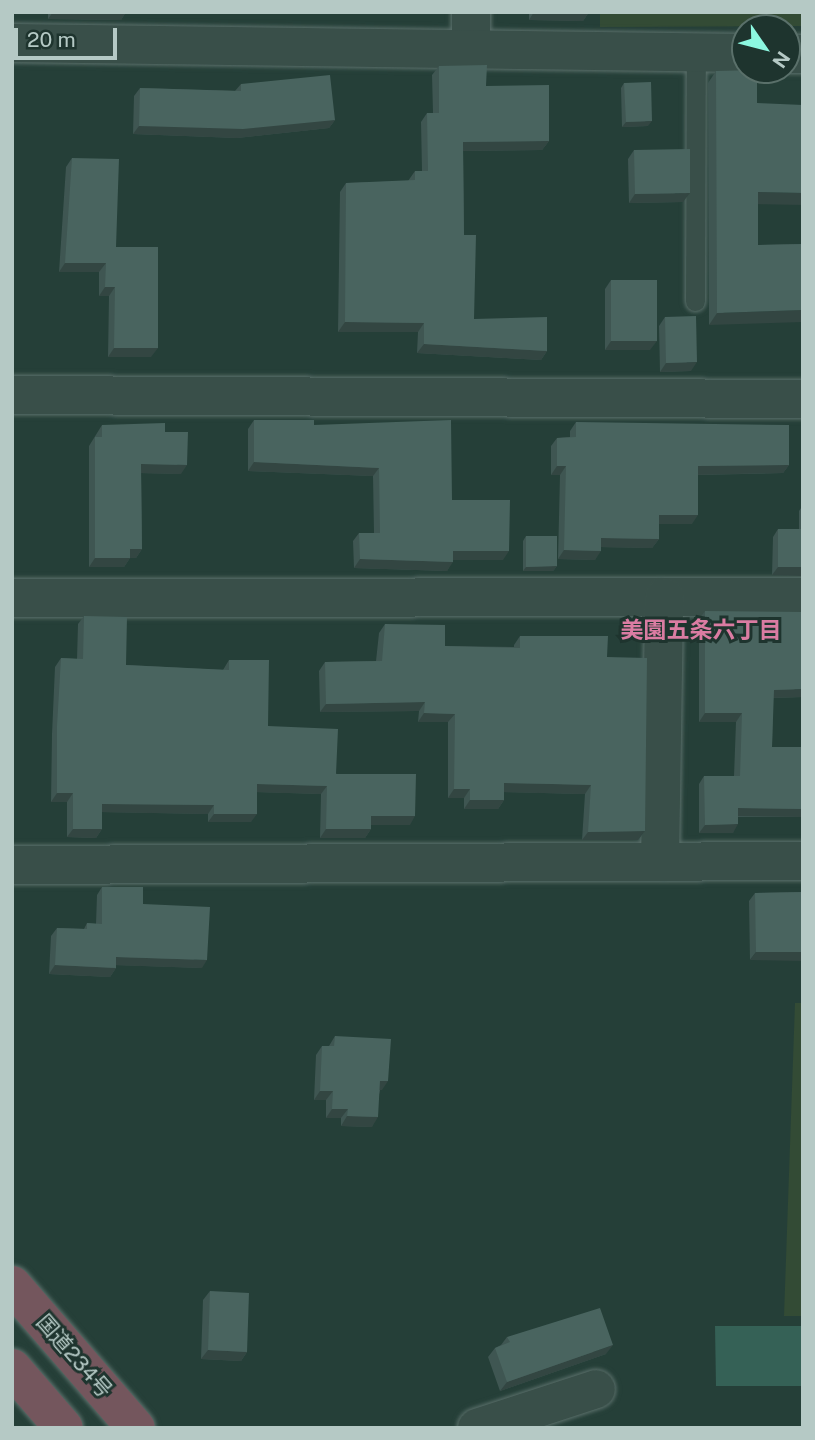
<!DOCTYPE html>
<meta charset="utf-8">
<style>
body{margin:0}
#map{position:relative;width:815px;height:1440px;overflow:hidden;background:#253f38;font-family:"Public Sans","Noto Sans JP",sans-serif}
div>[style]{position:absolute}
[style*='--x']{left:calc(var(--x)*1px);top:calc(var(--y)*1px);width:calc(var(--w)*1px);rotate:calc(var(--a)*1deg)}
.green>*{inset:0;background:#334b35}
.water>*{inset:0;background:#356156}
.roads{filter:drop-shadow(0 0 2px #5a6f6a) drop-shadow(0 0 2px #5a6f6a)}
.lane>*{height:19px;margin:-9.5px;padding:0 9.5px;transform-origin:9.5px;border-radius:9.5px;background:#394f49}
.street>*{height:38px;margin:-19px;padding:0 19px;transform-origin:19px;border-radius:19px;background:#394f49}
.highway>*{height:38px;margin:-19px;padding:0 19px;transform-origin:19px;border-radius:19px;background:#74565d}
.wall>*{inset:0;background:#3f5652}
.shaded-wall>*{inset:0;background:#334642}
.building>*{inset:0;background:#49645f}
span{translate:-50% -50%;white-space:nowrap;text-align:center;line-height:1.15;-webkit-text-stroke:6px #1e342e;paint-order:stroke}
.street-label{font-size:21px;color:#b5c9c5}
.neighbourhood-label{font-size:23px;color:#da7ca2;font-weight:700}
.frame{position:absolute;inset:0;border:14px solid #b5c9c5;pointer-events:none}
.north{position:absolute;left:731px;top:14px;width:70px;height:70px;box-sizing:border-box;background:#1e342e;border:2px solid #5a706a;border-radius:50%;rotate:125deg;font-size:19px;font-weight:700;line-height:28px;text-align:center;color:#b5c9c5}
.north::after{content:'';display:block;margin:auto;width:24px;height:32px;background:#8cf7e0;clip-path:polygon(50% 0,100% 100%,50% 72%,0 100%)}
.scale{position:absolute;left:14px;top:28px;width:103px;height:32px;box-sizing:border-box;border:4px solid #b5c9c5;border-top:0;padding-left:9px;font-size:21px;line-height:24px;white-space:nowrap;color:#b5c9c5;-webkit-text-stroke:5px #1e342e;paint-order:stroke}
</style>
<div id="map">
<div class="green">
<i style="clip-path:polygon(600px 12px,803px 12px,803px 26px,600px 27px)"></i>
<i style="clip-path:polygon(795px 1003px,803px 1003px,803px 1316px,784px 1316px)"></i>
</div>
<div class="water">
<i style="clip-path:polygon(715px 1326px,803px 1326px,803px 1386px,716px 1386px)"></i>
</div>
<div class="roads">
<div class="lane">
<i style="--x:695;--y:301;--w:249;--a:-89.8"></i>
</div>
<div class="street">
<i style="--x:471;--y:12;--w:37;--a:90"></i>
<i style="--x:12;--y:43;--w:733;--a:0.78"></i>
<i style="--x:787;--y:54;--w:16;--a:0"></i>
<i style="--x:12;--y:395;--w:791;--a:0.29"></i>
<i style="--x:12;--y:598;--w:791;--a:-0.07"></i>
<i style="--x:660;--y:862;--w:265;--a:-89.1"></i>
<i style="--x:12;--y:865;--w:791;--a:-0.29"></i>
<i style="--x:477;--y:1428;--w:125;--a:-18.1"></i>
</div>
<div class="highway">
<i style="--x:12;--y:1285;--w:189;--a:49.1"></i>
<i style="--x:12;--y:1368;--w:79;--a:49.1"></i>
</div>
</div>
<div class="wall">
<i style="clip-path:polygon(48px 12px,126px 12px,121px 20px,48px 19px)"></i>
<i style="clip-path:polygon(529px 12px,589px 12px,583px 21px,529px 20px)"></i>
<i style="clip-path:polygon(439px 66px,486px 86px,549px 141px,542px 150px,463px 151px,464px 235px,474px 319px,547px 351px,541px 360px,417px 353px,418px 332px,338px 332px,340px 192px,346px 183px,408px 181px,415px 171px,422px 171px,421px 122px,427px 113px,433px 113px,432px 75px)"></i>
<i style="clip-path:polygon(716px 71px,758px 204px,758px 245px,803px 244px,709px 325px,708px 83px)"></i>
<i style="clip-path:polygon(624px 83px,648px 126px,622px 127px,621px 88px)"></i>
<i style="clip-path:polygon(241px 84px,335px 120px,329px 128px,237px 138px,133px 134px,134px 96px,140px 88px,235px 91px)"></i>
<i style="clip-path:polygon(634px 150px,683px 202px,629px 203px,628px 159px)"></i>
<i style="clip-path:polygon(72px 158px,116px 247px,151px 357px,108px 357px,109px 296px,99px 296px,99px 272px,59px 272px,66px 167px)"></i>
<i style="clip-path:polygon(611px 280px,650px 350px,605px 350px,605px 289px)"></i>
<i style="clip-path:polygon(665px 317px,691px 371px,660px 372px,659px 326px)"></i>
<i style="clip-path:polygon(254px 420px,314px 425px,452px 500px,503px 560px,453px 560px,447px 571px,354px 568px,353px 541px,359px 533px,374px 533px,373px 476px,248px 471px,248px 429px)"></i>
<i style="clip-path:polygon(576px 422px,789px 465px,783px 473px,698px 475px,692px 524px,659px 524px,659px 539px,652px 548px,601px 547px,595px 560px,558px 559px,560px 475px,551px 475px,551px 446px,557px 438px,570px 437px,570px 431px)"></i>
<i style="clip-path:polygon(102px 425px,165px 432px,181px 474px,141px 473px,142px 549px,136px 558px,130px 558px,124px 567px,89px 567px,89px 446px)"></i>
<i style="clip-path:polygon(803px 505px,803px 576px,772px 575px,773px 537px,778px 529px,799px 529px,799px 511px)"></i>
<i style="clip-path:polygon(526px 536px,557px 566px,553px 571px,523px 571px,523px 541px)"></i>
<i style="clip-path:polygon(705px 611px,803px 697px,773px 698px,772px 747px,803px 770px,803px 817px,738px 817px,733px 833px,699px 833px,699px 784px,704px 776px,734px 776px,736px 722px,699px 722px,699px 619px)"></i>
<i style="clip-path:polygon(84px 616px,126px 665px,223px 670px,229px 660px,268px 726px,410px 825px,371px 825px,371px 829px,365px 838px,320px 838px,321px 794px,257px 792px,251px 822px,208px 822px,208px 814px,102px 812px,102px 829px,96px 838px,67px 837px,67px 802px,51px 802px,52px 734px,55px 667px,61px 658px,77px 659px,78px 624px)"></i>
<i style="clip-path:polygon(385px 624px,445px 646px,514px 647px,514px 645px,520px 636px,607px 657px,645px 831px,638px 840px,582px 840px,585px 794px,504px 792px,504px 800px,498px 809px,464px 809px,464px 798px,448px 798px,448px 722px,418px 722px,419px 711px,320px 712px,319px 671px,325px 662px,376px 661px,379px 633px)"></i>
<i style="clip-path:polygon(102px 887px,143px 904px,202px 968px,116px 965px,116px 968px,110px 977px,49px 974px,51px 936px,57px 928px,84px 929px,87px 923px,96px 924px,97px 895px)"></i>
<i style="clip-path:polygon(803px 892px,750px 960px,749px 901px,755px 893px)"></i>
<i style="clip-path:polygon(335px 1036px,382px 1090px,380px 1090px,372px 1127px,341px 1126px,341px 1118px,326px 1118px,326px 1100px,314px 1100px,316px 1055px,322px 1046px,329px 1046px)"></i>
<i style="clip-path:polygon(210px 1291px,247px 1352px,241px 1361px,201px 1359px,203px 1300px)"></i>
<i style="clip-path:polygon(507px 1337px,606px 1354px,500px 1391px,488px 1357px,495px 1348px,501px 1345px)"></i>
</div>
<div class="shaded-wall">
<i style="clip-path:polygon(53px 12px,126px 12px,121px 20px,48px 19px)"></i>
<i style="clip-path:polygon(534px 12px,589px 12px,583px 21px,529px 20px)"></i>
<i style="clip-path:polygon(335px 120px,329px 128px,237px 138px,133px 134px,139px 126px)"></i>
<i style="clip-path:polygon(652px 121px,648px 126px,622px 127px,626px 122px)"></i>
<i style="clip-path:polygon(549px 141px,542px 150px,456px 151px,463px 142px)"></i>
<i style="clip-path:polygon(758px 192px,803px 193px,803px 205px,750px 204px)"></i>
<i style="clip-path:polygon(690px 193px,683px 202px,629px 203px,635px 194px)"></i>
<i style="clip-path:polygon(65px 263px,106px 263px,99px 272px,59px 272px)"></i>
<i style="clip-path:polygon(105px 287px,115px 287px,109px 296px,99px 296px)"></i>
<i style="clip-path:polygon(803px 310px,803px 322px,709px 325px,717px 313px)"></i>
<i style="clip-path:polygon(345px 322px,424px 323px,418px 332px,338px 332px)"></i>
<i style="clip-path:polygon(611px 341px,657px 341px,650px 350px,605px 350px)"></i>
<i style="clip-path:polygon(424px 344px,547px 351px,541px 360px,417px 353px)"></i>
<i style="clip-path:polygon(114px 348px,158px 348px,151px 357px,108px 357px)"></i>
<i style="clip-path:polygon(697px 362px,691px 371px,660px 372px,666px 363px)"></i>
<i style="clip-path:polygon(254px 462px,379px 468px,373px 476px,248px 471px)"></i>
<i style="clip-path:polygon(141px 464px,187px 465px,181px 474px,135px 473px)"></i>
<i style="clip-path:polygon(789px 465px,783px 473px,691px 475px,698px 466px)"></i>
<i style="clip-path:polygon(557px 466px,566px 466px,560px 475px,551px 475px)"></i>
<i style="clip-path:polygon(659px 515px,698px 515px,692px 524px,653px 524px)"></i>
<i style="clip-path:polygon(601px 538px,659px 539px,652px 548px,595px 547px)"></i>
<i style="clip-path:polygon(130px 549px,142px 549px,136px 558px,130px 558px,124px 567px,89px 567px,95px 558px)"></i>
<i style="clip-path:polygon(564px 550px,601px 551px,595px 560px,558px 559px)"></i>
<i style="clip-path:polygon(453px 551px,509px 551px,503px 560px,447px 560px)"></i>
<i style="clip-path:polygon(360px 559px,453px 562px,447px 571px,354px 568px)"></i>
<i style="clip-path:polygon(557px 566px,553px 571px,523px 571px,526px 567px)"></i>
<i style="clip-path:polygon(778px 567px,803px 567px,803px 576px,772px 575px)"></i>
<i style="clip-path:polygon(803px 689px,803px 697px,768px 698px,774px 690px)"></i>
<i style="clip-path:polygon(425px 702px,419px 711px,320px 712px,326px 704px)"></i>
<i style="clip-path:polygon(424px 713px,455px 714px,448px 722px,418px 722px)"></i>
<i style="clip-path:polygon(705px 713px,742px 713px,736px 722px,699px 722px)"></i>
<i style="clip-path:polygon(504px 783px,591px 785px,585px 794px,498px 792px)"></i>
<i style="clip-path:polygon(257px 784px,327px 786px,321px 794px,251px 792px)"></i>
<i style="clip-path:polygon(454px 789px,470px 789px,464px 798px,448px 798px)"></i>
<i style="clip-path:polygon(57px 793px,73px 793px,67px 802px,51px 802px)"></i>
<i style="clip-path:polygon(470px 800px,504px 800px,498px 809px,464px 809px)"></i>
<i style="clip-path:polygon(102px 804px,214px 805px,208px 814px,96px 812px)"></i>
<i style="clip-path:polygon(738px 808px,803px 809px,803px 817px,733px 816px)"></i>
<i style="clip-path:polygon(214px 814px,257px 814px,251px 822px,208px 822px)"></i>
<i style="clip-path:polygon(371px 816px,415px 816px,410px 825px,365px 825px)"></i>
<i style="clip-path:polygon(738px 824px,733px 833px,699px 833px,705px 825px)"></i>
<i style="clip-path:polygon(73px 829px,102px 829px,96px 838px,67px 837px)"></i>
<i style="clip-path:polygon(326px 829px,371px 829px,365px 838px,320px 838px)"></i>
<i style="clip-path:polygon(645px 831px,638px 840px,582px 840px,588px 832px)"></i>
<i style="clip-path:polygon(756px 952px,803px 952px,803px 961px,750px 960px)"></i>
<i style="clip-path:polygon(116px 957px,207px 960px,202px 968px,111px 965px)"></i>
<i style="clip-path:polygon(55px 965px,116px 968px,110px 977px,49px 974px)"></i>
<i style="clip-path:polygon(380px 1081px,388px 1081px,382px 1090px,374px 1090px)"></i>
<i style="clip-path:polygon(320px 1091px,333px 1091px,326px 1100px,314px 1100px)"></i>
<i style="clip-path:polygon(332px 1109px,348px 1109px,341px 1118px,326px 1118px)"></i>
<i style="clip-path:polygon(347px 1116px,378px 1117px,372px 1127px,341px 1126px)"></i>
<i style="clip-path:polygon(613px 1345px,606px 1354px,500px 1391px,507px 1382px)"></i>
<i style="clip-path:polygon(208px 1350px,247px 1352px,241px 1361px,201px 1359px)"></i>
</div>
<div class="building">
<i style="clip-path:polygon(487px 65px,486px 86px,549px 85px,549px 141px,463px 142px,464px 235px,476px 235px,474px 319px,547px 317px,547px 351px,424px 344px,424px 323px,345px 322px,346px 183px,415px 180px,415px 171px,428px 171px,427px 113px,439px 113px,439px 66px)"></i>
<i style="clip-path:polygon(757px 70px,757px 103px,803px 105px,803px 193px,758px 192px,758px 245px,803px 244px,803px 310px,717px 313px,716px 71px)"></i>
<i style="clip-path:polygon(330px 75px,335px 120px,243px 129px,139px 126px,140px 88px,241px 91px,241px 84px)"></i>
<i style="clip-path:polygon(651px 82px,652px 121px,626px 122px,624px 83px)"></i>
<i style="clip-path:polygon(690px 149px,690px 193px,635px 194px,634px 150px)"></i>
<i style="clip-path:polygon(72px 158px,119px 159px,116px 247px,158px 247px,158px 348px,114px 348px,115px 287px,105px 287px,106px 263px,65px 263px)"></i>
<i style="clip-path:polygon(611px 280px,657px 280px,657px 341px,611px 341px)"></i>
<i style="clip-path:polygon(696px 316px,697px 362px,666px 363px,665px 317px)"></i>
<i style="clip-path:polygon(254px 420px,314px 420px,314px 425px,451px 420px,452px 500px,510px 500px,509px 551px,453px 551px,453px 562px,360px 559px,359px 533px,380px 533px,379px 468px,254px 462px)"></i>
<i style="clip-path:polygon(576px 422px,789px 425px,789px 465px,698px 466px,698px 515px,659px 515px,659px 539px,601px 538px,601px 551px,564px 550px,566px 466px,557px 466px,557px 438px,576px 437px)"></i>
<i style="clip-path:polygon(165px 423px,165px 432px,188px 432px,187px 465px,141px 464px,142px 549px,130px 549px,130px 558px,95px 558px,95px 437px,102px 437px,102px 425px)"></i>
<i style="clip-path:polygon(778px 529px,803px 529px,803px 567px,778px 567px)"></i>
<i style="clip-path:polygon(526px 536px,557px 536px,557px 566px,526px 567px)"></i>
<i style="clip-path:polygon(705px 611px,803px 612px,803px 689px,774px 690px,772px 747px,802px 747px,803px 809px,738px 808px,738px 824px,705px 825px,704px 776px,740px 776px,742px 713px,705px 713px)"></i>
<i style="clip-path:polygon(84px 616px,127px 617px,126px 665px,229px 670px,229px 660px,269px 660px,268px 726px,338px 729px,336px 774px,416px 774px,415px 816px,371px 816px,371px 829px,326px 829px,327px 786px,257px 784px,257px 814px,214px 814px,214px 805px,102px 804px,102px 829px,73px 829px,73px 793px,57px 793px,57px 726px,61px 658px,83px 659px)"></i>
<i style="clip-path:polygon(385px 624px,445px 625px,445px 646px,520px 648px,520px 636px,608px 636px,607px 657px,647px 658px,645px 831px,588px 832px,591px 785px,504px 783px,504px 800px,470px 800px,470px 789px,454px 789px,455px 714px,424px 713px,425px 702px,326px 704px,325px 662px,382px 661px)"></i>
<i style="clip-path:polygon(102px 887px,143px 887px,143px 904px,210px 907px,207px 960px,116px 957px,116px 968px,55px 965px,57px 928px,87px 929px,87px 923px,102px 924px)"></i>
<i style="clip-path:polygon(803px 892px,803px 952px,756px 952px,755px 893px)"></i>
<i style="clip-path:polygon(335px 1036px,391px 1039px,388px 1081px,380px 1081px,378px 1117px,347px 1116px,348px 1109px,332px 1109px,333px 1091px,320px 1091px,322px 1046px,334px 1046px)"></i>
<i style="clip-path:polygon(210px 1291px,249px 1293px,247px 1352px,208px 1350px)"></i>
<i style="clip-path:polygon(600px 1308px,613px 1345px,507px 1382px,495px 1348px,510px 1342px,507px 1337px)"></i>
</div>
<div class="street-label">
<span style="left:74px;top:1356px;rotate:49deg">国道234号</span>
</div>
<div class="neighbourhood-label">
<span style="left:701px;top:630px">美園五条六丁目</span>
</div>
<div class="frame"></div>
<div class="north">N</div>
<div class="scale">20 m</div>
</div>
